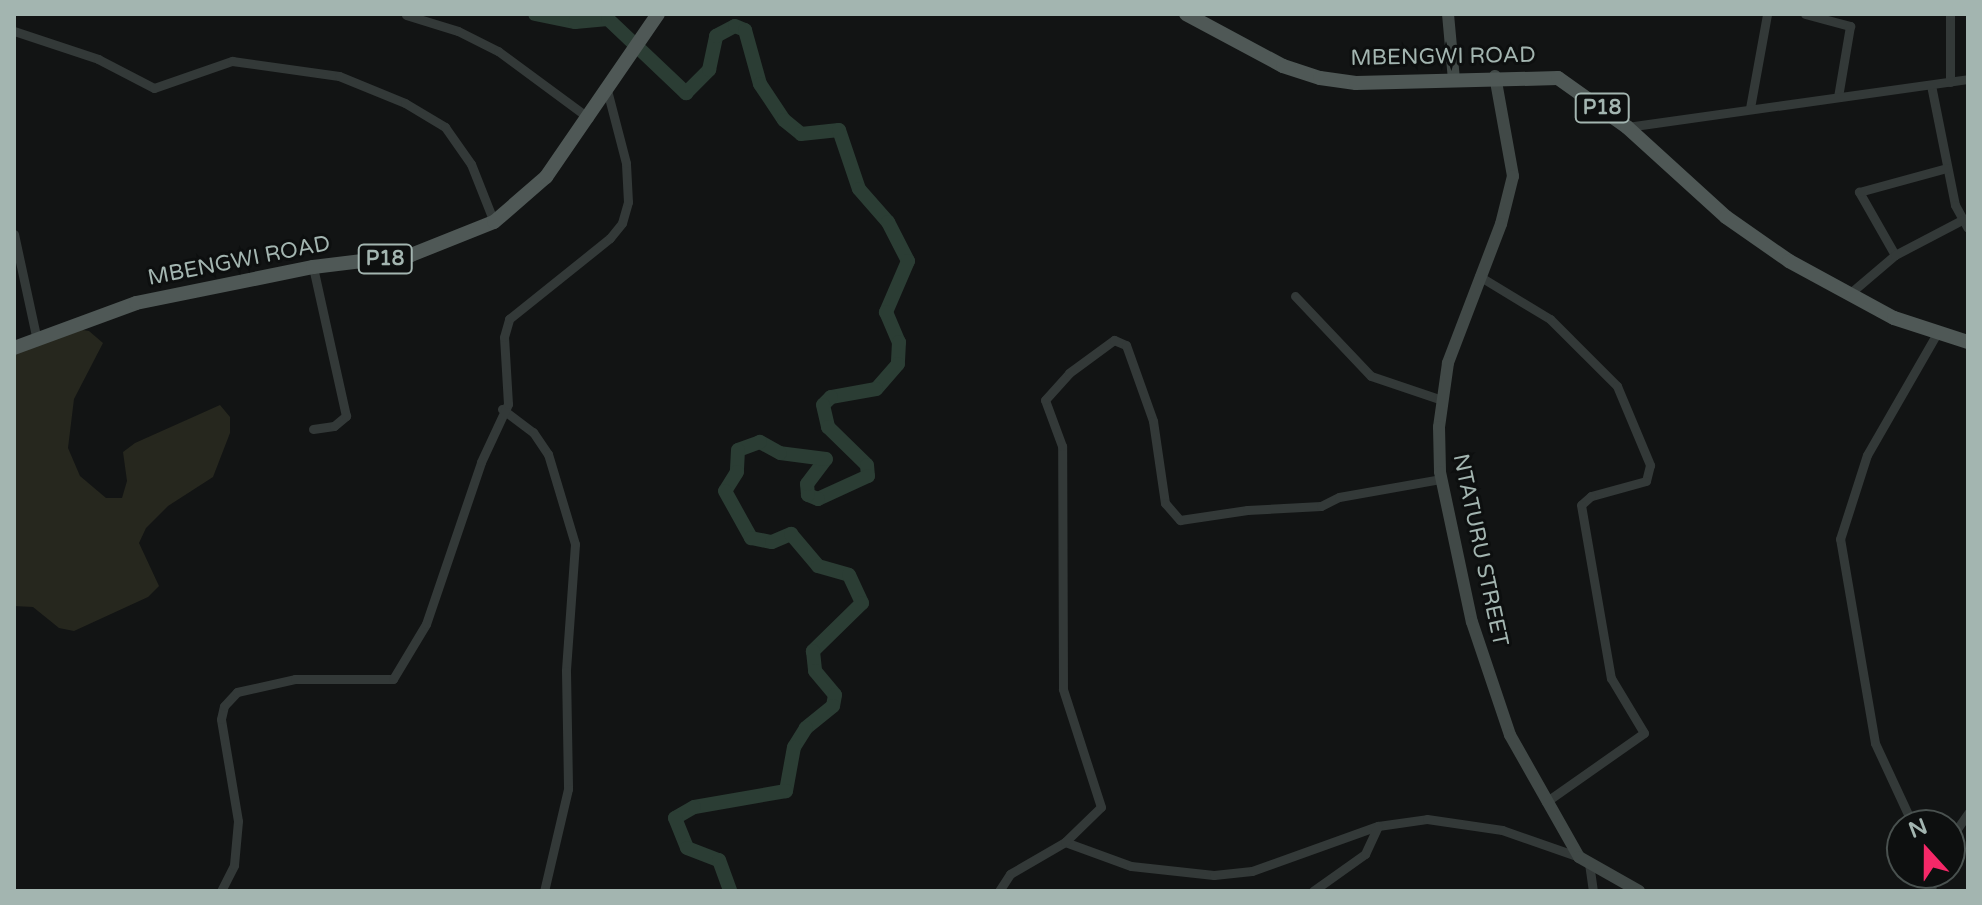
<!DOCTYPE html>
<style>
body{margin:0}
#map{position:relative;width:1982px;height:905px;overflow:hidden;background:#121414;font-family:"Varela Round",sans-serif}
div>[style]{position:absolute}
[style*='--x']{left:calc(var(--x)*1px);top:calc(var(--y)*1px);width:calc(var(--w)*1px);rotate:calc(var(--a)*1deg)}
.green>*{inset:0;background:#26271e}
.river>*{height:14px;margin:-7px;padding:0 7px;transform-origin:7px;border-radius:7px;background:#2b3d34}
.street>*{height:9px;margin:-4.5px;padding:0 4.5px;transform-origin:4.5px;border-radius:4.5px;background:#333938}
.secondary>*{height:12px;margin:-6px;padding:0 6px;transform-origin:6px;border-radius:6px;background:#414947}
.primary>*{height:14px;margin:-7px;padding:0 7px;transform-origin:7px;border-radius:7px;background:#4f5856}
span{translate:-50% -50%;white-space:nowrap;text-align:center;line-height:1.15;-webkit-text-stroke:6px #0d0f0f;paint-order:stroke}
.shield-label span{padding:2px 6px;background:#0d0f0f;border:2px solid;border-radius:6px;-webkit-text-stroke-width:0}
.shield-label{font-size:20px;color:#a3b5b0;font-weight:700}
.street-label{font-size:22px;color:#a3b5b0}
.frame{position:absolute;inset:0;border:16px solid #a3b5b0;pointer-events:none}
.north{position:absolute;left:1886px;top:809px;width:80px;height:80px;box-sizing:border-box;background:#0d0f0f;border:2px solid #49514f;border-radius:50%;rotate:339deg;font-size:22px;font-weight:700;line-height:32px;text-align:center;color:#a3b5b0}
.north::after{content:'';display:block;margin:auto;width:28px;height:36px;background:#f62868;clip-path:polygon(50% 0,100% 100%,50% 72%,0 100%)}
</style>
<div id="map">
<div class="green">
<i style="clip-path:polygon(65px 327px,89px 331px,103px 343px,74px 399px,68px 448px,80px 476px,106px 498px,122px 498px,127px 481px,123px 452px,135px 443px,220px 405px,230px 417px,230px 433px,213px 477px,168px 506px,146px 528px,139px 543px,159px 586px,148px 597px,74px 631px,59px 628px,33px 607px,14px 606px,14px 353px)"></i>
</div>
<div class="river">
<i style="--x:535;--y:14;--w:41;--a:11.3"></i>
<i style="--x:575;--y:22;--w:33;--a:-5"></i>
<i style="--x:608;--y:19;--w:108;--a:43.5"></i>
<i style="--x:686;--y:93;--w:33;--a:-45"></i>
<i style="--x:709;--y:70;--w:35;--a:-78"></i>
<i style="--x:716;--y:36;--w:21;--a:-28"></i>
<i style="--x:735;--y:26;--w:11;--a:22"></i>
<i style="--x:745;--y:30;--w:56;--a:74.5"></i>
<i style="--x:760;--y:84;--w:43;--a:56.3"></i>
<i style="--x:784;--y:120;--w:22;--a:39"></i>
<i style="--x:801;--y:134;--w:38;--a:-6"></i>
<i style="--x:839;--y:130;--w:62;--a:71.3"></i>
<i style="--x:859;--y:189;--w:44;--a:48.7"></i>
<i style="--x:888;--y:222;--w:44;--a:62.9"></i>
<i style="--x:908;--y:261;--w:56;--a:113.3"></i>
<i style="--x:886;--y:312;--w:33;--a:67"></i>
<i style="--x:899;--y:342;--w:22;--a:93"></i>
<i style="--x:898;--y:364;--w:33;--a:131"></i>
<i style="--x:876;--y:389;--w:46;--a:169.9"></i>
<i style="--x:831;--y:397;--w:11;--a:135"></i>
<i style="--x:823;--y:405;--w:23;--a:77"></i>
<i style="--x:828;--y:427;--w:54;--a:44.3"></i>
<i style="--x:867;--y:465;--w:11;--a:85"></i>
<i style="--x:868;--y:476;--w:55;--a:155.3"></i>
<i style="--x:818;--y:499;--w:11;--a:-158"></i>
<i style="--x:808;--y:495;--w:11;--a:-95"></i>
<i style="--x:807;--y:484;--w:31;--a:-53"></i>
<i style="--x:826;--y:459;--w:46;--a:-172.6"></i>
<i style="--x:780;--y:453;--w:23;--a:-151"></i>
<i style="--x:760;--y:442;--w:23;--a:160"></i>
<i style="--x:738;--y:450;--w:22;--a:93"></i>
<i style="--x:737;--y:472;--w:22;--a:122"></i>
<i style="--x:725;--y:491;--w:54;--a:61"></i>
<i style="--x:751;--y:538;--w:21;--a:11"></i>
<i style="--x:772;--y:542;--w:21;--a:-23"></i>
<i style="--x:791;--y:534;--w:42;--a:49.8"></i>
<i style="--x:818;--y:566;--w:32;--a:16"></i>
<i style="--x:849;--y:575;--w:31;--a:65"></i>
<i style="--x:862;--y:603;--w:69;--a:135.6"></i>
<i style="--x:813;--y:651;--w:20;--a:84"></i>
<i style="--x:815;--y:671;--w:31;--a:50"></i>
<i style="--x:835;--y:695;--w:11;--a:100"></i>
<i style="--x:833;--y:706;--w:35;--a:141"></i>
<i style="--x:806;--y:728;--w:22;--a:122"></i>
<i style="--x:794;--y:747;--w:45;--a:100.3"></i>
<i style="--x:786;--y:791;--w:93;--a:170.1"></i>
<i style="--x:694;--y:807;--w:22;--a:150"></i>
<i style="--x:675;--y:818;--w:32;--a:68"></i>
<i style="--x:687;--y:848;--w:34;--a:21"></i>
<i style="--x:719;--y:860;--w:33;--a:70"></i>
</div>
<div class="street">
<i style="--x:1805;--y:14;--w:47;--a:14.9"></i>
<i style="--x:1850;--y:26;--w:72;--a:99.6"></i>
<i style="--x:1950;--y:14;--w:68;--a:90"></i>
<i style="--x:406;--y:15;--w:54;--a:17.1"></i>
<i style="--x:458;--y:31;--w:45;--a:26.6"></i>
<i style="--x:498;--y:51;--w:113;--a:36.4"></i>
<i style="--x:14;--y:31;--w:89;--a:18.4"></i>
<i style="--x:98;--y:59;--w:63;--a:27.4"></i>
<i style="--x:154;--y:88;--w:83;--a:-19.1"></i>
<i style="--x:232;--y:61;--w:108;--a:8"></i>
<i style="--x:339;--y:76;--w:71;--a:22.2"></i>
<i style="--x:405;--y:103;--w:47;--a:31"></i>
<i style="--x:445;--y:127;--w:45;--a:54.9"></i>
<i style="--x:471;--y:164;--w:62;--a:68.4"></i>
<i style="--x:1931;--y:85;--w:122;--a:78.7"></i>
<i style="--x:1955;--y:205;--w:26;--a:61"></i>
<i style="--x:1750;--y:108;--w:96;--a:-79.7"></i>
<i style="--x:1627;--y:127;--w:344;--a:-8"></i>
<i style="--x:14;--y:234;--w:108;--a:77.8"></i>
<i style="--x:1895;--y:255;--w:73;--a:-119.7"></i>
<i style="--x:1859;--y:192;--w:91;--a:-15.3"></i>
<i style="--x:1479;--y:276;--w:83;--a:31.2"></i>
<i style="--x:1550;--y:319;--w:95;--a:45"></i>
<i style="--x:1617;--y:386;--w:86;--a:67.3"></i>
<i style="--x:1650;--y:465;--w:16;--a:104"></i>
<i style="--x:1646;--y:481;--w:57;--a:164.7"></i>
<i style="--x:1591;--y:496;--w:13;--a:138"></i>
<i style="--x:1581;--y:505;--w:176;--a:80.2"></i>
<i style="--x:1611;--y:678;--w:64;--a:59"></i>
<i style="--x:1644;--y:733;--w:120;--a:144.9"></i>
<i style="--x:1848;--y:295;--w:62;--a:-40.4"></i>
<i style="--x:1895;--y:255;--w:76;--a:-27.6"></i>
<i style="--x:1295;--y:296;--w:110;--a:46.5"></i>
<i style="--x:1371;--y:376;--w:75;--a:18.7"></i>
<i style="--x:502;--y:409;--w:39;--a:37"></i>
<i style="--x:533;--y:432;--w:27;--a:56"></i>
<i style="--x:548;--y:454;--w:94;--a:73.3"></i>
<i style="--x:575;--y:544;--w:127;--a:94.1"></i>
<i style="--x:566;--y:671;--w:118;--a:89"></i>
<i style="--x:568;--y:789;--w:105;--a:103.2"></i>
<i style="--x:313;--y:429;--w:21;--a:-8"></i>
<i style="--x:334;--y:426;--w:16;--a:-40"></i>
<i style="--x:346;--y:416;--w:153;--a:-102.5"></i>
<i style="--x:1913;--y:825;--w:90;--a:-114.9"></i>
<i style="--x:1875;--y:743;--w:207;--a:-99.7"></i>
<i style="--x:1840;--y:539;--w:88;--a:-72.2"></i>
<i style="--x:1867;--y:455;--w:138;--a:-60.1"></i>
<i style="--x:1950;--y:839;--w:32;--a:-55"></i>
<i style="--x:1065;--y:842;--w:70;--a:20"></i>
<i style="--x:1131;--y:866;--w:83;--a:6.2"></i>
<i style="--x:1214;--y:875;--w:38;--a:-6"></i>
<i style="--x:1252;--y:871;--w:134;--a:-19.7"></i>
<i style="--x:1378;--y:826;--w:49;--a:-8.1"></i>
<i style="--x:1427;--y:819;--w:76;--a:8.3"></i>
<i style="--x:1502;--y:830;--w:82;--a:19.3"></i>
<i style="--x:1589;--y:863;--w:28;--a:82"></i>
<i style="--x:221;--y:891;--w:29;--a:-63"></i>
<i style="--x:234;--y:865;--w:44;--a:-84.8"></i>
<i style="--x:238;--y:821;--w:103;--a:-99.5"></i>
<i style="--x:221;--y:719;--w:13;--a:-77"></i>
<i style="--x:224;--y:706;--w:19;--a:-47"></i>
<i style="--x:237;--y:692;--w:59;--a:-12.6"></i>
<i style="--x:295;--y:679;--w:98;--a:0"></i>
<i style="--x:393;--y:679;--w:64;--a:-59"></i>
<i style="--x:426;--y:624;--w:171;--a:-71.2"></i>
<i style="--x:481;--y:462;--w:64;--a:-65"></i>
<i style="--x:508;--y:404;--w:67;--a:-93.4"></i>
<i style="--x:504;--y:337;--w:19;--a:-74"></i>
<i style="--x:509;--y:319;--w:129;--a:-38.7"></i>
<i style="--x:610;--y:238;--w:19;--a:-51"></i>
<i style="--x:622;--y:223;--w:22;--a:-74"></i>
<i style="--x:628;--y:202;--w:39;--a:-93"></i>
<i style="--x:626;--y:163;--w:75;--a:-104.6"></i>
<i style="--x:999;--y:891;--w:20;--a:-57"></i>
<i style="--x:1010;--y:874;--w:64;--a:-30.2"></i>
<i style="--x:1065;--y:842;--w:50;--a:-44.2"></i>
<i style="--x:1101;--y:807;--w:124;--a:-107.9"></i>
<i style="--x:1063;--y:689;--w:243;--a:-90.2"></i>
<i style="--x:1062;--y:446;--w:49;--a:-110.3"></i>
<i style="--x:1045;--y:400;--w:36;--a:-48"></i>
<i style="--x:1069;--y:373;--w:56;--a:-36.3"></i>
<i style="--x:1114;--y:340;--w:13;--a:23"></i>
<i style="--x:1126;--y:345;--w:81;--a:70.4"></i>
<i style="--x:1153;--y:421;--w:83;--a:81.7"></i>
<i style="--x:1165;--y:503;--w:23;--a:49"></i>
<i style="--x:1180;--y:520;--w:68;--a:-8.5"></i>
<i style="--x:1247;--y:510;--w:74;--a:-3.1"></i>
<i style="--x:1321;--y:506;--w:20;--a:-27"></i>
<i style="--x:1339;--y:497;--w:104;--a:-10"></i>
<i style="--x:1313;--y:891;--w:64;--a:-35.4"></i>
<i style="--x:1365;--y:854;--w:31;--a:-65"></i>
<i style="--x:1931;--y:891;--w:18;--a:-81"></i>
</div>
<div class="secondary">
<i style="--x:1448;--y:14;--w:66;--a:84.8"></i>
<i style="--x:1495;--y:76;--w:102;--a:79.8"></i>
<i style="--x:1513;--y:176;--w:49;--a:104"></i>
<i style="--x:1501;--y:224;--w:149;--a:110.9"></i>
<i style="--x:1448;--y:363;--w:65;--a:98"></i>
<i style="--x:1439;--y:427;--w:45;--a:88.7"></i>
<i style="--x:1440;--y:472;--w:153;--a:78"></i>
<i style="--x:1472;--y:622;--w:119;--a:71.4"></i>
<i style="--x:1510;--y:735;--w:140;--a:60.5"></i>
<i style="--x:1579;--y:857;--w:69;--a:29.5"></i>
</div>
<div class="primary">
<i style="--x:1186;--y:14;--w:110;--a:28.2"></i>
<i style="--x:1283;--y:66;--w:39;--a:18"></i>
<i style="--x:1320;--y:78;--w:36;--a:8"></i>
<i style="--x:1356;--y:83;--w:202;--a:-1.4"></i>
<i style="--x:1558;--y:78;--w:85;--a:35.4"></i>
<i style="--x:1627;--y:127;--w:134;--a:42.3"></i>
<i style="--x:1726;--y:217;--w:77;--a:34.9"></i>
<i style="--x:1789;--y:261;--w:119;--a:28.5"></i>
<i style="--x:1894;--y:318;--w:78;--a:18"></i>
<i style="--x:14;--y:348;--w:130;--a:-20.2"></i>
<i style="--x:136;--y:303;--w:181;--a:-11.5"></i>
<i style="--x:313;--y:267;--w:99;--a:-7"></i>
<i style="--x:411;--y:255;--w:89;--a:-21.7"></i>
<i style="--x:494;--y:222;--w:69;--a:-40.9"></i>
<i style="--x:546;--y:177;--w:198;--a:-55.5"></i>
</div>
<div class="shield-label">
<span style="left:1602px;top:108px">P18</span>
<span style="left:385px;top:259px">P18</span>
</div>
<div class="street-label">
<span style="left:1443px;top:57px;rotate:-1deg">MBENGWI ROAD</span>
<span style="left:239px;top:261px;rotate:-11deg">MBENGWI ROAD</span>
<span style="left:1480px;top:550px;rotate:78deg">NTATURU STREET</span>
</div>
<div class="frame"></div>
<div class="north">N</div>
</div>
